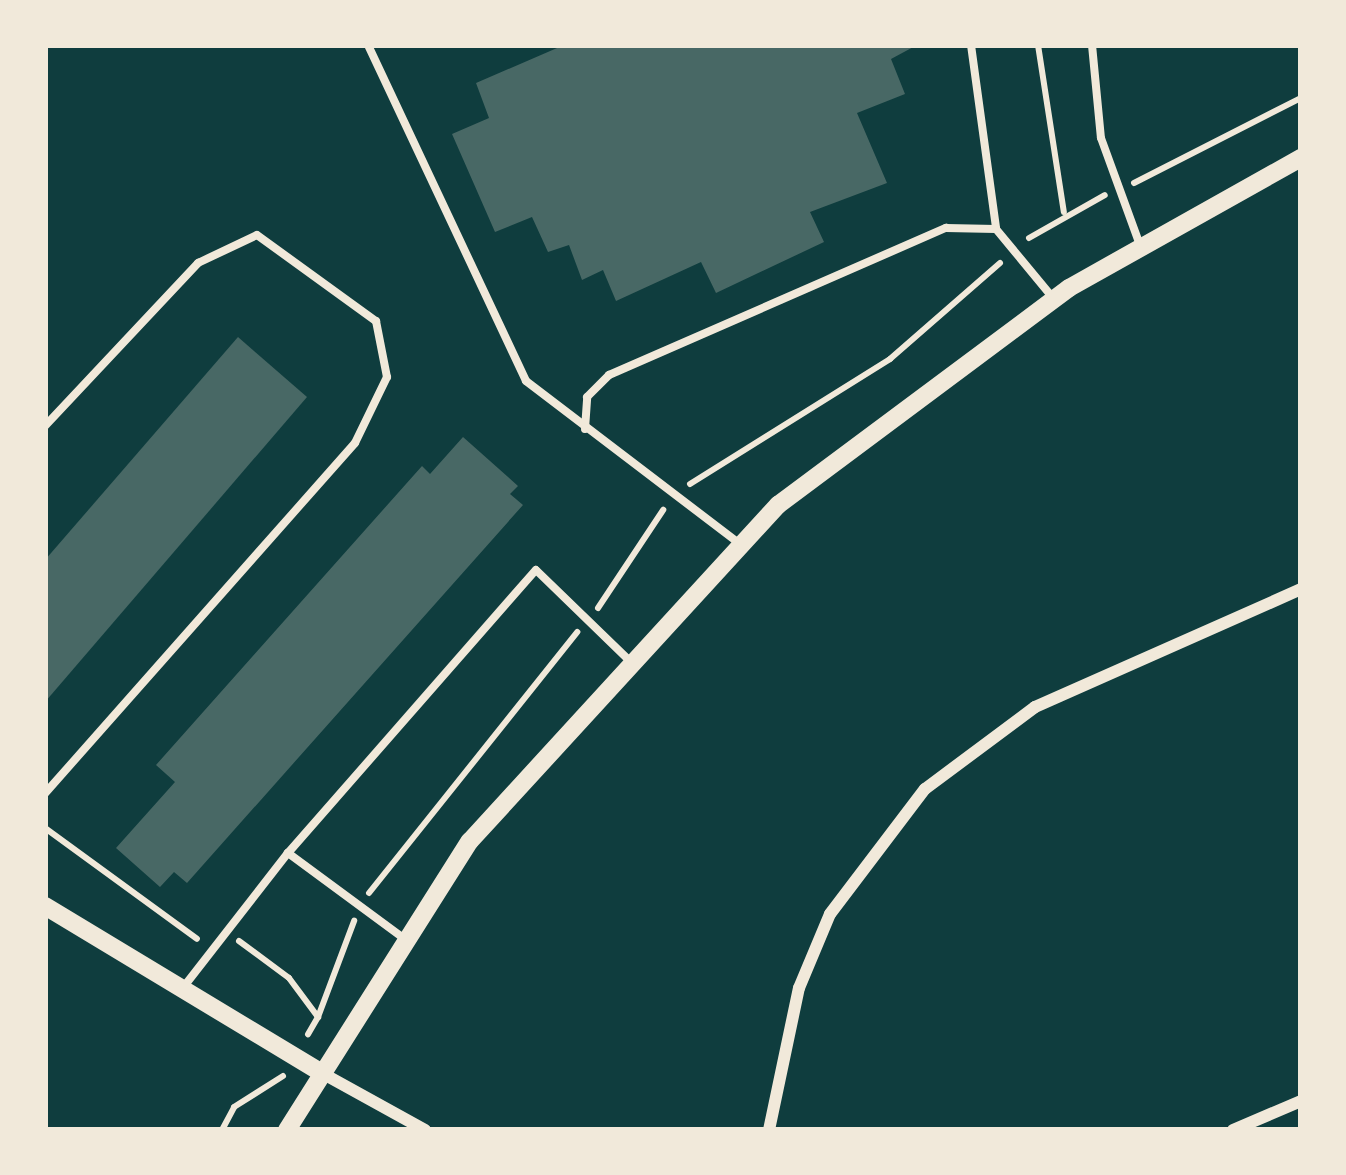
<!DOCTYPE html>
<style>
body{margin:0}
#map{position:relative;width:1346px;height:1175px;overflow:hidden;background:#0f3d3e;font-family:"Asap Condensed",sans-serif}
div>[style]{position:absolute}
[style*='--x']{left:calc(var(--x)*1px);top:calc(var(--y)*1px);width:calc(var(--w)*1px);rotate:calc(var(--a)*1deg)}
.building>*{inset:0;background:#486865}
.path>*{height:6px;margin:-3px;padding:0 3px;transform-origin:3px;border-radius:3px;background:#f1e9da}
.service>*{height:8px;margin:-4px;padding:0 4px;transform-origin:4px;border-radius:4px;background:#f1e9da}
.minor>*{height:12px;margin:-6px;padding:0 6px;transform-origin:6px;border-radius:6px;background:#f1e9da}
.tertiary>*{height:18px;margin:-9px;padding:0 9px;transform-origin:9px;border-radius:9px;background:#f1e9da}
span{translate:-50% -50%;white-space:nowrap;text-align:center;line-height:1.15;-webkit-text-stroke:12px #f1e9da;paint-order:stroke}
.frame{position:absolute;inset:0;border:48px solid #f1e9da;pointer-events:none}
</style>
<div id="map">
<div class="building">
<i style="clip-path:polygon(564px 45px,917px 45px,891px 59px,905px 94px,857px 113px,887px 183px,810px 212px,824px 242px,716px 293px,701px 262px,616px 301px,603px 270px,582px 280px,569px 245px,548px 252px,532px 217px,495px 232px,452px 134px,489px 118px,476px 83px)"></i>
<i style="clip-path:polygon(238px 337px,307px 397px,45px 702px,45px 560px)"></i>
<i style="clip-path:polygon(463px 437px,518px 486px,510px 494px,523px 505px,187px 883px,174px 872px,160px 887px,116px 848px,175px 782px,156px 765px,422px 466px,430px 474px)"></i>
</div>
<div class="path">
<i style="--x:1038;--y:45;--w:169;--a:81.2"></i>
<i style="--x:1134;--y:183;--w:187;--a:-27"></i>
<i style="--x:1029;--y:238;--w:87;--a:-29.5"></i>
<i style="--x:690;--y:484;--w:236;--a:-32"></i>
<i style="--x:890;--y:359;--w:146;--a:-41.1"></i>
<i style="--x:598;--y:608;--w:118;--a:-56.4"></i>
<i style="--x:45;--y:828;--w:188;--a:36.1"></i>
<i style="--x:369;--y:893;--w:334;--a:-51.4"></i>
<i style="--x:239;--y:941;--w:62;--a:36.5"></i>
<i style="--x:289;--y:978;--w:49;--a:53.4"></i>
<i style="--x:318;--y:1017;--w:20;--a:120"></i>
<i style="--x:318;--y:1017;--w:103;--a:-69.4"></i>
<i style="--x:222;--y:1130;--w:26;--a:-62"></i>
<i style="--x:234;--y:1107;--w:58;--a:-32.3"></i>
</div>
<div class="service">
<i style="--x:368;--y:45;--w:371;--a:64.8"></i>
<i style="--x:526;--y:381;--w:268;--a:37.3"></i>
<i style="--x:971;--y:45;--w:185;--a:82.2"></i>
<i style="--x:1092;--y:45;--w:93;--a:84.5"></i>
<i style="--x:1101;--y:138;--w:114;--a:70"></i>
<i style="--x:45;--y:426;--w:224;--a:-46.8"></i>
<i style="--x:198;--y:263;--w:65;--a:-25.4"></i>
<i style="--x:257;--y:235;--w:147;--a:35.9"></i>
<i style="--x:376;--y:321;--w:57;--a:78.9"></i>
<i style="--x:387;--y:377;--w:73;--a:115.9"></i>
<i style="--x:355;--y:443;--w:468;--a:131.5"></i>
<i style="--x:585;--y:429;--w:32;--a:-86"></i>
<i style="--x:587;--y:397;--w:31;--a:-45"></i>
<i style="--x:609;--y:375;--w:368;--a:-23.6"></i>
<i style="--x:946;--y:228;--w:50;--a:1.1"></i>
<i style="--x:996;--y:229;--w:89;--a:50.4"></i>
<i style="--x:402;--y:937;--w:142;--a:-143.6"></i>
<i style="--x:288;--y:853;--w:376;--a:-48.8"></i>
<i style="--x:536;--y:570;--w:128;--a:44.1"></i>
<i style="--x:182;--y:989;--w:172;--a:-52.1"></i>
</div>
<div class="minor">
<i style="--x:320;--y:1072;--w:120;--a:28.9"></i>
<i style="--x:769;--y:1130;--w:145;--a:-78.1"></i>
<i style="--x:799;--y:988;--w:80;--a:-67.3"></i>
<i style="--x:830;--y:914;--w:157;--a:-52.8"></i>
<i style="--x:925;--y:789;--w:137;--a:-36.7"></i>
<i style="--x:1035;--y:707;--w:291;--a:-23.9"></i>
<i style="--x:1233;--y:1130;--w:74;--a:-23.1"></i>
</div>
<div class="tertiary">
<i style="--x:45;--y:906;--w:321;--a:31.1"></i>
<i style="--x:287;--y:1130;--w:342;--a:-57.7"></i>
<i style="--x:470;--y:841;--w:456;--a:-47.5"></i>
<i style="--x:778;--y:505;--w:363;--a:-36.7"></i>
<i style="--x:1069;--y:288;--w:266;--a:-29.3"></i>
</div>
<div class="frame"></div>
</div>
